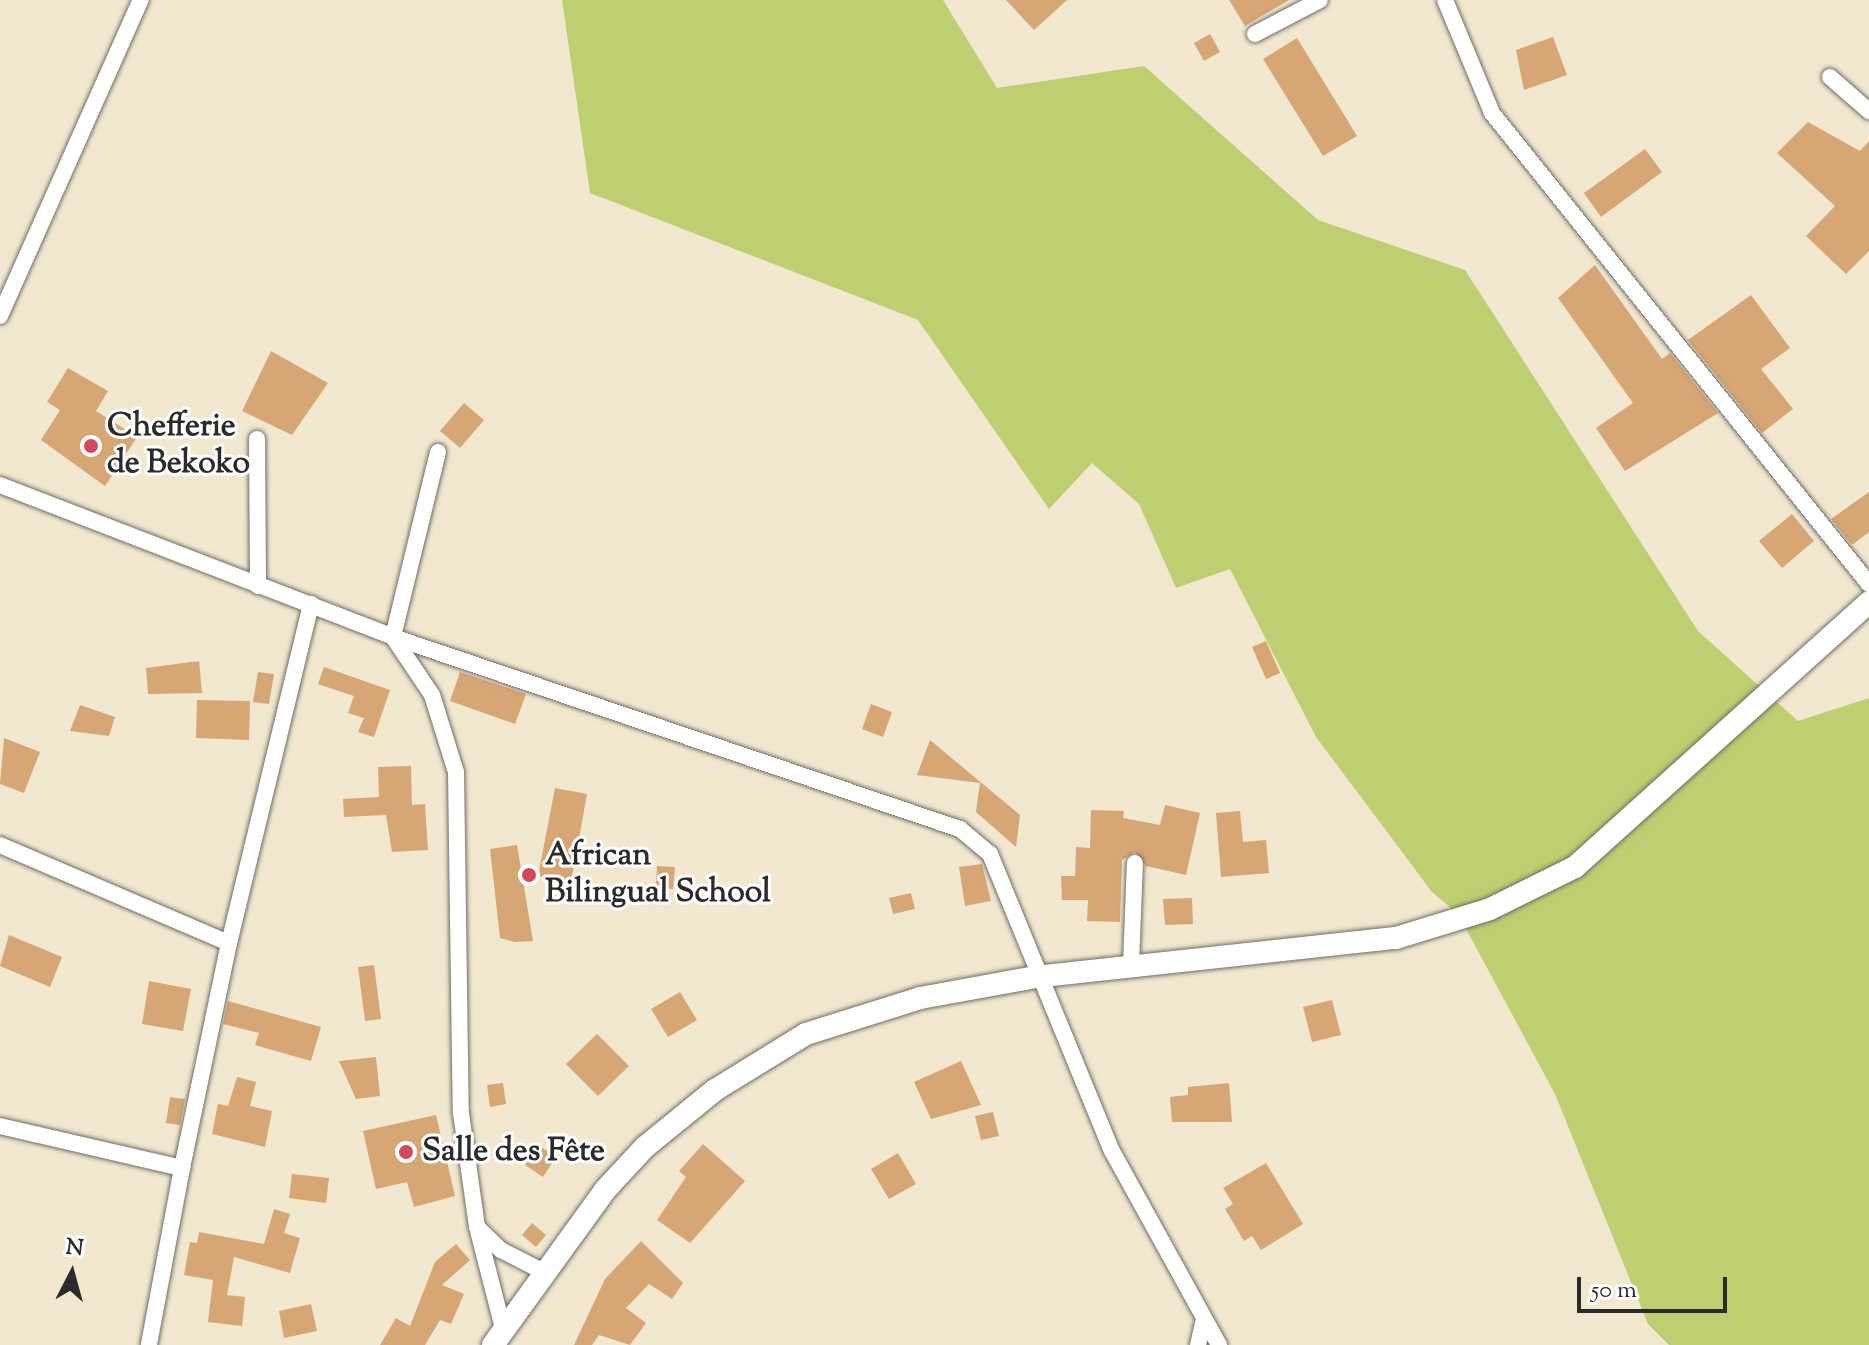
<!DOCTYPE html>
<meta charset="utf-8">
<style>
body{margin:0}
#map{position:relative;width:1869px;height:1345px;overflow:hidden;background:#f2e8d0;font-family:"Sorts Mill Goudy",serif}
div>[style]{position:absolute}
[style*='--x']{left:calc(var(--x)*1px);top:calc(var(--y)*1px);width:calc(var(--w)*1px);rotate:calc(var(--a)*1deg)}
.green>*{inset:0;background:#becf71}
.building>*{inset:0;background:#d6a674}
.roads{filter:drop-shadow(0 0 2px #716d65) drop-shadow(0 0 2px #716d65)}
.street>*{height:16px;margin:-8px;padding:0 8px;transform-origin:8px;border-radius:8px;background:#fff}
.secondary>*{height:22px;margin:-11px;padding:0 11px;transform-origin:11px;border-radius:11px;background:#fff}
.dots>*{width:22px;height:22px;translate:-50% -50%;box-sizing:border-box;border:4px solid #fff;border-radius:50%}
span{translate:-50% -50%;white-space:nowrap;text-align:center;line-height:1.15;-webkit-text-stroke:6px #fff;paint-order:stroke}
.poi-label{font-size:32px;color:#2b2b2b;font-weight:700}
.left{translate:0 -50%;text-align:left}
.north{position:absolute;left:32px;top:1233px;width:80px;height:80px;-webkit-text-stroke:6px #fff;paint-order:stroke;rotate:6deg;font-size:22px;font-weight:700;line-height:32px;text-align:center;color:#2b2b2b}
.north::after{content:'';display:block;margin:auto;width:28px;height:36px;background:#2b2b2b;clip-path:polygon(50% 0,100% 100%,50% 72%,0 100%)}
.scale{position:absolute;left:1577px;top:1277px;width:150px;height:36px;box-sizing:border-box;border:4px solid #2b2b2b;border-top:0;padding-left:10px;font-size:24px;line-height:28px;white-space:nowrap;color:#2b2b2b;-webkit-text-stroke:6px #fff;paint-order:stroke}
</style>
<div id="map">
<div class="green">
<i style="clip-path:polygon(562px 0,943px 0,997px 88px,1144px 66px,1318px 220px,1465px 270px,1698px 631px,1798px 721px,1869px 698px,1869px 1345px,1669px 1345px,1648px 1324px,1555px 1094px,1458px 914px,1432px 892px,1316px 737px,1230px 569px,1176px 588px,1139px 504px,1092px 463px,1049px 509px,918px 320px,590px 193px)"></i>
</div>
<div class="building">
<i style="clip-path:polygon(1006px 0,1067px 0,1034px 30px)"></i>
<i style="clip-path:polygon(1229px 0,1289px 0,1245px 26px)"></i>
<i style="clip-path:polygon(1210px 34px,1220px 52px,1204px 61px,1194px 43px)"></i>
<i style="clip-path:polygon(1553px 37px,1567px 75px,1524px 90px,1516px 50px)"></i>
<i style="clip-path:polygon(1297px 38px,1357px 136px,1323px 156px,1263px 59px)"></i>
<i style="clip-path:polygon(1808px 122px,1860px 151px,1869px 141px,1869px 251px,1846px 274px,1806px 236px,1835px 206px,1777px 153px)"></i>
<i style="clip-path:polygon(1645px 149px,1662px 172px,1601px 217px,1584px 193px)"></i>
<i style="clip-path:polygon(1595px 265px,1662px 359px,1670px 353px,1718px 413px,1625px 471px,1596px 428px,1633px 403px,1558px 298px)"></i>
<i style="clip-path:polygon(1751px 295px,1790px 348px,1761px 369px,1793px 409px,1762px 433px,1688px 340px)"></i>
<i style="clip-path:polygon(271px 351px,328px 383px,292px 435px,242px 411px)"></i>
<i style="clip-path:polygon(68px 368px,108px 391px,96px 411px,137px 437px,105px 486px,41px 440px,60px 410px,47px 402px)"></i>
<i style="clip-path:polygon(464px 403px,484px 420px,460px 448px,440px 431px)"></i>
<i style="clip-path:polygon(1869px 492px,1869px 532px,1852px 545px,1831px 519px)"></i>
<i style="clip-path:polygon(1792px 514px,1814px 541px,1782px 568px,1759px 541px)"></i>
<i style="clip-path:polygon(1266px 641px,1280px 673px,1266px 679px,1252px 647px)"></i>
<i style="clip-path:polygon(199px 661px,202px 693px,148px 694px,146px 668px)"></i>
<i style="clip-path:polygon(324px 667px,390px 690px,374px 737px,358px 732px,364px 718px,348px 713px,354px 696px,318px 684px)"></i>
<i style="clip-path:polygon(258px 672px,274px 674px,269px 704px,253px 702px)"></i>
<i style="clip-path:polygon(460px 672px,526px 694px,515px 724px,450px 701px)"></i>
<i style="clip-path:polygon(197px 700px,250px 701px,249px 740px,196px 738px)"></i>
<i style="clip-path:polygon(871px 704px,892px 712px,883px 737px,862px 729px)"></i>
<i style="clip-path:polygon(80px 705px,115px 717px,109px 736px,70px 731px)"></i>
<i style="clip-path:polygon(4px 738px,40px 752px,24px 793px,0 784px)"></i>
<i style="clip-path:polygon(930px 740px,1020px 815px,1016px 847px,976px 812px,980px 783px,917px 775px)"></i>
<i style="clip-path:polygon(411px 766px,412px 805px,425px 804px,428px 850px,392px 852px,386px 815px,344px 817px,343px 799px,379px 797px,378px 767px)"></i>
<i style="clip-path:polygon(555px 788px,587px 794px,571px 882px,538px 876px)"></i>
<i style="clip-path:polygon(1165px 805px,1200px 813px,1186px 875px,1146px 866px,1135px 852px,1122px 860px,1120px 922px,1087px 921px,1088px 900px,1062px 900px,1061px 876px,1075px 876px,1076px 847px,1090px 848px,1091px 810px,1124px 811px,1123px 818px,1160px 825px)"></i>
<i style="clip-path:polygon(1240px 811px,1243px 842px,1266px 840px,1269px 873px,1221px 877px,1216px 813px)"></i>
<i style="clip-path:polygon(517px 845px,533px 941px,515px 942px,500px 938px,490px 849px)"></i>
<i style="clip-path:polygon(982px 864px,991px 901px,965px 906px,959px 867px)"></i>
<i style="clip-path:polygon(657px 866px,675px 867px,673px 889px,656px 888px)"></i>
<i style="clip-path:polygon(911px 893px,915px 909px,893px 914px,889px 898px)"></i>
<i style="clip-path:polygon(1192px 898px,1193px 924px,1165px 925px,1163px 899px)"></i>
<i style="clip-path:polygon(9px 935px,62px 957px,50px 987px,0 966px)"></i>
<i style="clip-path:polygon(374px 965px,381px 1019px,365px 1021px,358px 967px)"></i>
<i style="clip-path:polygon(149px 981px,191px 989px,183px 1031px,142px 1024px)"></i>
<i style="clip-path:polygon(680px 992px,697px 1020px,668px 1037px,651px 1009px)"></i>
<i style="clip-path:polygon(1332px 1000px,1341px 1035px,1312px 1042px,1303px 1007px)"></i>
<i style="clip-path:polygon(228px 1001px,321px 1027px,311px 1061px,255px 1045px,259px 1033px,223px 1024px)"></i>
<i style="clip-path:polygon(597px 1034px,629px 1066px,598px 1096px,566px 1064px)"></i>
<i style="clip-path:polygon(376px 1057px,380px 1096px,356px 1099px,339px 1061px)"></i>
<i style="clip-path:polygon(961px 1061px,981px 1105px,931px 1119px,914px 1082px)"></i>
<i style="clip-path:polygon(237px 1077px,256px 1082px,250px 1106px,272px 1111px,265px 1147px,212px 1134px,218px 1104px,228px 1106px)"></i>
<i style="clip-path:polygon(503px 1083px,506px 1104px,490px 1107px,487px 1085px)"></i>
<i style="clip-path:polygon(1229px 1083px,1232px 1122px,1172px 1122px,1170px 1097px,1188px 1095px,1188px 1087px)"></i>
<i style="clip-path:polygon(170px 1097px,185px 1099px,180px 1125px,166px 1123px)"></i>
<i style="clip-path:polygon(993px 1112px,999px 1136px,981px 1140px,975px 1116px)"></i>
<i style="clip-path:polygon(436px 1115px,455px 1196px,414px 1207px,407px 1182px,376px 1189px,363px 1131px)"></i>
<i style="clip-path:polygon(703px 1144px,745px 1181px,690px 1243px,657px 1220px,686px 1177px,679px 1171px)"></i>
<i style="clip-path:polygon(538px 1145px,556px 1157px,543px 1177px,525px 1165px)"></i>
<i style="clip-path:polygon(898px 1153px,916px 1184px,889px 1199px,871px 1169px)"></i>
<i style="clip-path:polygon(1266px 1163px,1303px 1224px,1261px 1250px,1252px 1236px,1244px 1241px,1225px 1209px,1233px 1204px,1223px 1188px)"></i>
<i style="clip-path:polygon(292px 1174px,329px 1178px,326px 1203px,289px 1198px)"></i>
<i style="clip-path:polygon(274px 1209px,290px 1214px,284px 1233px,300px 1238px,290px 1273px,234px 1257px,227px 1295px,245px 1297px,242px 1326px,208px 1322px,213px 1280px,184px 1275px,190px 1242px,197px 1243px,199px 1232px,264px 1244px)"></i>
<i style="clip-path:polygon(532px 1223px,546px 1235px,536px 1247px,522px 1235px)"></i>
<i style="clip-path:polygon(641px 1241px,683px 1283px,672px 1299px,649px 1284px,626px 1308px,646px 1323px,630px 1345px,599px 1335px,592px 1345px,574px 1345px,605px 1279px)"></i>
<i style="clip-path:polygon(456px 1244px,470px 1260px,442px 1285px,464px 1294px,451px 1324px,440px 1320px,425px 1345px,380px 1345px,396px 1318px,410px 1326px,435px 1262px)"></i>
<i style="clip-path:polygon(311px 1304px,317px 1331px,284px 1338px,279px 1311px)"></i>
</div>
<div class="roads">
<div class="street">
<i style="--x:1445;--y:0;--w:122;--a:67.4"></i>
<i style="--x:1492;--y:113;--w:603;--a:51.33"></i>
<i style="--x:1255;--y:34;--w:73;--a:-27.6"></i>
<i style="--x:1830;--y:77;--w:52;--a:41.1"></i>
<i style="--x:0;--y:316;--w:346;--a:-66"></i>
<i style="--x:257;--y:439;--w:147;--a:89.6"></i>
<i style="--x:438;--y:452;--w:190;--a:103.7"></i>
<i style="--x:393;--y:637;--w:70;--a:56.1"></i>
<i style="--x:432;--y:695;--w:81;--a:72.7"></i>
<i style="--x:456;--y:772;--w:341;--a:89.2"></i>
<i style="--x:461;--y:1113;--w:115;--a:82"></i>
<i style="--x:477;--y:1227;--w:104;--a:75.6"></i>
<i style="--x:0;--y:485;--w:421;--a:21.1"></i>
<i style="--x:393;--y:637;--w:599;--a:18.71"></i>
<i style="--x:960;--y:829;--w:39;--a:40"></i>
<i style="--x:990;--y:854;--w:321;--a:67.7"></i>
<i style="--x:1112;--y:1151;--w:222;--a:61.1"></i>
<i style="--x:0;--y:845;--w:249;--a:23.2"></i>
<i style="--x:229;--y:943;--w:230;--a:101.8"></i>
<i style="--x:229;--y:943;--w:349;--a:-76.4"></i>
<i style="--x:1131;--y:965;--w:102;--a:-87.8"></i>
<i style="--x:0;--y:1126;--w:187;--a:13"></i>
<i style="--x:182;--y:1168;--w:180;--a:100.6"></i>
<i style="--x:478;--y:1228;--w:32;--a:44"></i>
<i style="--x:501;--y:1250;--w:48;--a:27.1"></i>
<i style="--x:1198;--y:1345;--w:23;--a:-77"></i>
</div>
<div class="secondary">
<i style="--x:493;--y:1345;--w:191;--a:-54.1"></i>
<i style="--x:605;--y:1190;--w:59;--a:-47.1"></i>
<i style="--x:645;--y:1147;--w:90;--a:-39.2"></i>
<i style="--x:715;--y:1090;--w:107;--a:-31.6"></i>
<i style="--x:806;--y:1034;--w:120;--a:-17.5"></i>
<i style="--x:920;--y:998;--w:117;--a:-10.3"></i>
<i style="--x:1035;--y:977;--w:363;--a:-6.2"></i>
<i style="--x:1396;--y:938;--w:98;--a:-17.1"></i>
<i style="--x:1490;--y:909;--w:95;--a:-26.3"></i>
<i style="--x:1575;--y:867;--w:396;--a:-42"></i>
</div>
</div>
<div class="dots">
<i style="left:91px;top:446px;background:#d1495b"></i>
<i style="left:529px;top:875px;background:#d1495b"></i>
<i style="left:406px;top:1152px;background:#d1495b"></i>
</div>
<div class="poi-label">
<span class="left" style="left:107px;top:446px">Chefferie<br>de Bekoko</span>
<span class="left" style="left:545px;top:875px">African<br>Bilingual School</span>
<span class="left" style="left:422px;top:1152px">Salle des Fête</span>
</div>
<div class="north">N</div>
<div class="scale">50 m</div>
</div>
